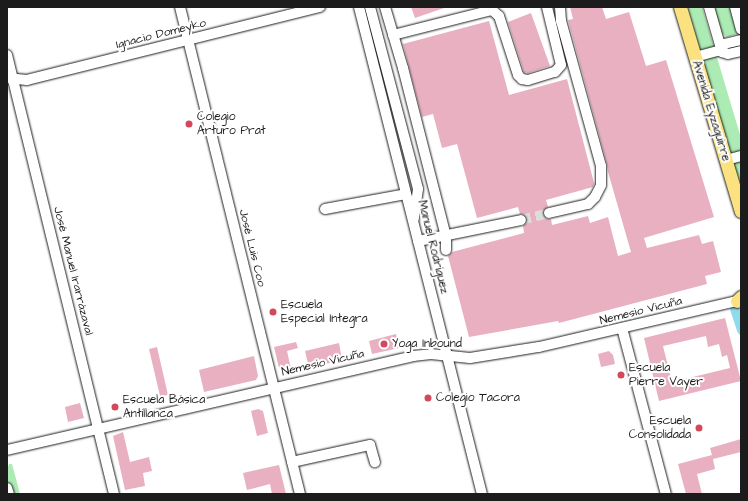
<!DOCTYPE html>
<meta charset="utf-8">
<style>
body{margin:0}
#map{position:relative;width:748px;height:501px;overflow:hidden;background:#fff;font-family:"Architects Daughter",sans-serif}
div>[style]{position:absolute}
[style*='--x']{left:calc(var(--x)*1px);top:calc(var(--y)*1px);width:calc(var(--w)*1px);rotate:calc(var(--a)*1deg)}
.green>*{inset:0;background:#acebb3}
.canal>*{height:9px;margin:-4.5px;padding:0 4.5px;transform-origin:4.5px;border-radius:4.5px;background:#8edbed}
.building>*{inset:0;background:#e9b0c1}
.minor-tunnel>*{height:10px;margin-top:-5px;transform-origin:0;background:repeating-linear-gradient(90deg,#ddd 0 10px,transparent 0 15px)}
.roads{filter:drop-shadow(0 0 1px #1c1c1c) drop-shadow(0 0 1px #1c1c1c)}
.minor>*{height:10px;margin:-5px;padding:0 5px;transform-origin:5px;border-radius:5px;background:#fff}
.major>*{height:13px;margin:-6.5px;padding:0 6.5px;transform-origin:6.5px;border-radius:6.5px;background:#fbe180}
.dots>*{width:11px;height:11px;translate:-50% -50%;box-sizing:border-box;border:2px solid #fff;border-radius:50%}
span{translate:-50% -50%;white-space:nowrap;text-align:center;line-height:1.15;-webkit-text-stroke:4px #fff;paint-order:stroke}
.street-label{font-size:12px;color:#1c1c1c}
.poi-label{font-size:12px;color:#1c1c1c}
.left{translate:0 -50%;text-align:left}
.right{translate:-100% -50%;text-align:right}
.frame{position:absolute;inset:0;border:8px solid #1c1c1c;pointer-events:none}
</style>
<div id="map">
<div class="green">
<i style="clip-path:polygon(688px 7px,702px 7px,741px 138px,741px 195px)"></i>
<i style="clip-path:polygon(714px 7px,733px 7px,740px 33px,727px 37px,721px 33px)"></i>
<i style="clip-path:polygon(9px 464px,12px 464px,20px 494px,7px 494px,7px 470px)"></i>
</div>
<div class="canal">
<i style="--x:734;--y:308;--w:23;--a:72"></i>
</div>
<div class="building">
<i style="clip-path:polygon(411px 7px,444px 7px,444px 8px,415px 18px)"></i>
<i style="clip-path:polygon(570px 7px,602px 7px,606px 19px,629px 12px,646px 66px,666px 60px,714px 217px,644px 238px,647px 248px,699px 235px,702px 244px,713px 241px,721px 272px,705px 276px,707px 284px,559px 323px,558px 321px,469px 337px,448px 256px,452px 252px,524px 233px,523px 226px,527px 222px,527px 218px,523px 214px,520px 214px,518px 207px,477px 218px,457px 144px,442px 148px,433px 114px,422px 117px,403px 44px,489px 21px,509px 95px,567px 79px,594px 183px,593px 187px,546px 200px,548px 207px,543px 211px,543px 215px,547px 219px,551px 219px,552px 225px,588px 216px,590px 223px,608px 217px,618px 256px,631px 252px,608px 172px,607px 164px,568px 20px,573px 19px)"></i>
<i style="clip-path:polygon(531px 13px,550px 66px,528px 73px,524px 72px,508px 22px)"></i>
<i style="clip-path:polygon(evenodd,725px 318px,741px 381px,659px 401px,644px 338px,725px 318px,706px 336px,708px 347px,719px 344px,722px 357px,727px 355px,730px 368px,672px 382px,663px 346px,706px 336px)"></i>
<i style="clip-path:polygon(396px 334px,399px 348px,372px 354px,369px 341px)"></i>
<i style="clip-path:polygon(296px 342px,298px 348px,287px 351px,291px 369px,283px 371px,279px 368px,274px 347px)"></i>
<i style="clip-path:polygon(339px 343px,342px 360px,309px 368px,305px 351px)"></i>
<i style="clip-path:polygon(157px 347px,168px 395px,160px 396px,149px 349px)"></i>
<i style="clip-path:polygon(609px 351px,613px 355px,615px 364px,601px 367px,598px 354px)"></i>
<i style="clip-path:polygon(254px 356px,258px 376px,256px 380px,204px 392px,199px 370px)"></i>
<i style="clip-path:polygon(80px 403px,84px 418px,68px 422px,65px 407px)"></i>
<i style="clip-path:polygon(258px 409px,263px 411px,268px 433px,257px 436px,251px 411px)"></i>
<i style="clip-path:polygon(123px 432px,130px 462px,149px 457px,152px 471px,143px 473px,145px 486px,125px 490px,113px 436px)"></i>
<i style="clip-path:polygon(741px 439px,741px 452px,713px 459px,715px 469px,697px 474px,702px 494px,686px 494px,678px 464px,712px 455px,710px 448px)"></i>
<i style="clip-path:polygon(279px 465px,286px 494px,272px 494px,270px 484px,247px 490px,243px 473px)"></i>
</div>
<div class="minor-tunnel">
<i style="--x:521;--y:220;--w:29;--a:-14"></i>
</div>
<div class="roads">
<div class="minor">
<i style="--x:180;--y:7;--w:502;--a:76.16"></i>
<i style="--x:359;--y:7;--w:502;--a:75.83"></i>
<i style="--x:370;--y:7;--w:188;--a:75.2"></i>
<i style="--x:418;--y:189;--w:30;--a:98"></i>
<i style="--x:385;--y:7;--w:64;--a:73.6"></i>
<i style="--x:403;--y:68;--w:174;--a:75.7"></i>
<i style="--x:446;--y:237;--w:13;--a:90"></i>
<i style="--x:709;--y:7;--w:47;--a:73.9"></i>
<i style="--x:722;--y:52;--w:6;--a:18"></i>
<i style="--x:728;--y:54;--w:13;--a:-13"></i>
<i style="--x:735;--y:7;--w:23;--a:75"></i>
<i style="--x:393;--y:35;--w:102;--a:-14.2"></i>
<i style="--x:492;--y:10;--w:9;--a:41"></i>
<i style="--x:499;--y:16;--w:62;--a:72.1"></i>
<i style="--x:518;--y:75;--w:6;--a:45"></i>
<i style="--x:522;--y:79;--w:6;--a:9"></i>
<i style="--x:528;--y:80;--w:28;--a:-17"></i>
<i style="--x:555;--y:72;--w:9;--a:-49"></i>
<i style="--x:561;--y:65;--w:60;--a:-103.6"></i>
<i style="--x:721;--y:50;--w:7;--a:-63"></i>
<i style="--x:724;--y:44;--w:17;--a:-13"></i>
<i style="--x:7;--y:55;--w:452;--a:76.3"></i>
<i style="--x:695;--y:57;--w:27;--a:-15"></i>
<i style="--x:7;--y:78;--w:20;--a:6"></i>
<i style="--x:27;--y:80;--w:302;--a:-14"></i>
<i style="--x:726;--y:160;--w:16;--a:-15"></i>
<i style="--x:325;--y:209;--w:82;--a:-10.5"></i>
<i style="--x:549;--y:213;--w:40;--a:-13"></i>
<i style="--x:588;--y:204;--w:10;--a:-45"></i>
<i style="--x:595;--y:197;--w:13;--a:-63"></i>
<i style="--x:601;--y:185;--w:19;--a:-90"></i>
<i style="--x:601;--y:166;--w:150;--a:-105.4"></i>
<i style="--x:561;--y:21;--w:14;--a:-94"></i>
<i style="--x:418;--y:241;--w:105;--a:-11.5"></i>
<i style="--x:622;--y:328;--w:172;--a:75.2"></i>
<i style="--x:7;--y:450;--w:417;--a:-13"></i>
<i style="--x:413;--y:356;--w:18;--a:-6"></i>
<i style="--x:431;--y:354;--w:39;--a:6"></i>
<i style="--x:470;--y:358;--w:70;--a:-9.1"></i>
<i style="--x:539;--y:347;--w:207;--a:-13.1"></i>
<i style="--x:292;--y:462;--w:80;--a:-12.3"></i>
<i style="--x:370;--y:445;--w:18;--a:74"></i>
<i style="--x:7;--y:488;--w:6;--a:72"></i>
</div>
<div class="major">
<i style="--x:680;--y:7;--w:213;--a:73.4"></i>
<i style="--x:737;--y:301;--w:6;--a:-45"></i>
</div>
</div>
<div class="dots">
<i style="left:189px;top:124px;background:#d1495b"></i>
<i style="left:273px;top:312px;background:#d1495b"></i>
<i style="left:384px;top:344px;background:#d1495b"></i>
<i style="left:621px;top:375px;background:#d1495b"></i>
<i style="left:428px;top:398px;background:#d1495b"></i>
<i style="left:115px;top:407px;background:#d1495b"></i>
<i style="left:699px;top:428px;background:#d1495b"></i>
</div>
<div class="street-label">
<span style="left:161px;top:34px;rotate:-14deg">Ignacio Domeyko</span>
<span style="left:711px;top:111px;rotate:73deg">Avenida Eyzaguirre</span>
<span style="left:433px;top:247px;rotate:76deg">Manuel Rodríguez</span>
<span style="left:252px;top:248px;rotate:76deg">José Luis Coo</span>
<span style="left:73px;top:271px;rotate:76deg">José Manuel Irarrázaval</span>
<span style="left:641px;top:311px;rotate:-14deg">Nemesio Vicuña</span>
<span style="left:323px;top:363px;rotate:-13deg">Nemesio Vicuña</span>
</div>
<div class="poi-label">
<span class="left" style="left:197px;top:124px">Colegio<br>Arturo Prat</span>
<span class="left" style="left:281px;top:312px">Escuela<br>Especial Integra</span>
<span class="left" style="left:392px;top:344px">Yoga Inbound</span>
<span class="left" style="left:629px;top:375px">Escuela<br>Pierre Vayer</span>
<span class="left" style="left:436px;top:398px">Colegio Tacora</span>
<span class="left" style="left:123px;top:407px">Escuela Básica<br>Antillanca</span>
<span class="right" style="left:691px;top:428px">Escuela<br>Consolidada</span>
</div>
<div class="frame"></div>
</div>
